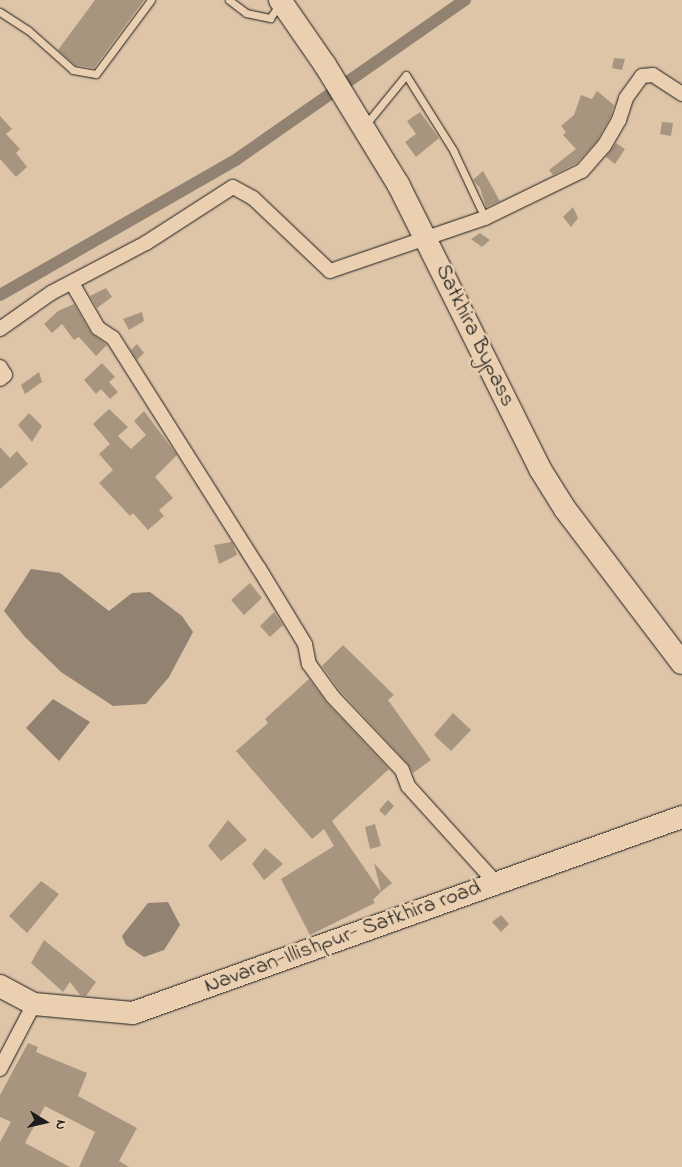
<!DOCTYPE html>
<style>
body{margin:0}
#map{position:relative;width:682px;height:1167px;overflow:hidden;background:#dec5a8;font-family:"Indie Flower",sans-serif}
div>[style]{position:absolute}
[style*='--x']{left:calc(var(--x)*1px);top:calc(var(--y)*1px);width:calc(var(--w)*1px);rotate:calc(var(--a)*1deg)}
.water>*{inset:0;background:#918271}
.canal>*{height:12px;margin:-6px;padding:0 6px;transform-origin:6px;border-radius:6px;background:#918271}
.building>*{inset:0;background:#a89580}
.roads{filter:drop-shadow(0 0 1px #1c1c1c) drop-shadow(0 0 1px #1c1c1c)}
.service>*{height:7px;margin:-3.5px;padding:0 3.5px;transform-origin:3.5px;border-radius:3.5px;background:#ead0b1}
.minor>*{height:14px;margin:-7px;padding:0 7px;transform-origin:7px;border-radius:7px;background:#ead0b1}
.trunk>*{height:22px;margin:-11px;padding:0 11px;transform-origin:11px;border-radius:11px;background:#ead0b1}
span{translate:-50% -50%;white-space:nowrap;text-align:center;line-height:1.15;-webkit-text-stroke:5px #ead0b1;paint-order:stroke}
.street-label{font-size:22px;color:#1c1c1c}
.north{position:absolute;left:20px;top:1097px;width:50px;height:50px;-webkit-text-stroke:4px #ead0b1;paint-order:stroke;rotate:100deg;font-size:14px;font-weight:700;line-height:20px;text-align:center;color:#1c1c1c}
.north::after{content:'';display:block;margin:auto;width:18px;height:22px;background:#1c1c1c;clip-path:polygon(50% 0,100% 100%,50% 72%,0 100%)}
</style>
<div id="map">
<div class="water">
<i style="clip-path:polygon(31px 569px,60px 573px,109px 611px,132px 593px,150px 592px,182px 616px,193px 632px,169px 677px,146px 704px,113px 706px,61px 672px,25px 637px,4px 611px)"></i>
<i style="clip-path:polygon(53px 699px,90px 722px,59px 761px,26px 728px)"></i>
<i style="clip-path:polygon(168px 902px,180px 925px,164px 950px,144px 957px,126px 945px,122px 936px,148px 903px)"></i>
</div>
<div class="canal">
<i style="--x:0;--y:295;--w:273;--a:-29.8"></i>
<i style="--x:237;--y:159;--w:278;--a:-34.9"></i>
</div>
<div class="building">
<i style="clip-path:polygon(95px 0,144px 0,94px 68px,75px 65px,58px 50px)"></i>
<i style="clip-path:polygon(614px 58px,625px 59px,622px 70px,612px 68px)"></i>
<i style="clip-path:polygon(597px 91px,614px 105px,611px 116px,597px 141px,577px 163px,553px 175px,549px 170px,576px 149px,563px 135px,566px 132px,561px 126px,574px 115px,581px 95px,592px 99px)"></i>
<i style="clip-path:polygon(420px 112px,439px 138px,416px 157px,405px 142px,416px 134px,407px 121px)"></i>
<i style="clip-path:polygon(0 116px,12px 129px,6px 134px,20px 149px,16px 153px,27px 167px,16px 177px,0 159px)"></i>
<i style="clip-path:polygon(662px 122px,673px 123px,671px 136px,660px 134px)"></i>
<i style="clip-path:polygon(616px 143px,625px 149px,615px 164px,606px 157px)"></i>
<i style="clip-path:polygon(483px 171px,500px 201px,486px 207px,480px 188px,473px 180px)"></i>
<i style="clip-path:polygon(573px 207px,578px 218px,571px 227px,563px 217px)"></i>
<i style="clip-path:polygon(480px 233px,490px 240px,482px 247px,471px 239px)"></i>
<i style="clip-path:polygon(106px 288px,112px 297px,97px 308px,90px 296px)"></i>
<i style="clip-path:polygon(74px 304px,91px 333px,107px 345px,96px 356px,79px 337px,74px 340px,62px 324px,52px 333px,44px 324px,58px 311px)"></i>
<i style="clip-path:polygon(142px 312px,144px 321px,129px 330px,123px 319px)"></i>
<i style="clip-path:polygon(137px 344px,144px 353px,137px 360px,131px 350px)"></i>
<i style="clip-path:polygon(102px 363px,115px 377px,109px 382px,118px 392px,110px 399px,101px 389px,96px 394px,84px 380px)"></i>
<i style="clip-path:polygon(39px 372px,42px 382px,25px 394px,21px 385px)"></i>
<i style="clip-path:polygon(109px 409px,128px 427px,118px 436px,131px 449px,146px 435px,134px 421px,144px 411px,177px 455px,155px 477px,173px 498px,159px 510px,164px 516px,148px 530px,133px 513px,130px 516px,99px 483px,113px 470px,99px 454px,110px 444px,93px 424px)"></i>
<i style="clip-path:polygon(29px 413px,42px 426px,32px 442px,18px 425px)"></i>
<i style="clip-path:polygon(0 447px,10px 458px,17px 451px,28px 464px,0 489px)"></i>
<i style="clip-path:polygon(232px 542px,237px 555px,219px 564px,214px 545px)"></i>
<i style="clip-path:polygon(250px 583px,262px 598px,244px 615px,231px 600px)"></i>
<i style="clip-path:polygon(274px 612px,283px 625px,270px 637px,260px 626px)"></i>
<i style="clip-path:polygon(343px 645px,394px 695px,388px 700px,431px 760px,413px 773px,408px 764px,340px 691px,322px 666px)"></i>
<i style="clip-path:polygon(309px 679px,327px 703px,389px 769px,332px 821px,381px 892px,373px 900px,375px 903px,310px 935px,281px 879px,334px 846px,324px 829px,312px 839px,236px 751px,268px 723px,265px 719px)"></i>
<i style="clip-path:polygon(453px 713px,471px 730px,451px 751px,434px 735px)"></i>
<i style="clip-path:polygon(388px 800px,394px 806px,385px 816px,379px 810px)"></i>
<i style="clip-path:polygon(228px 820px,247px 840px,221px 861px,208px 846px)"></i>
<i style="clip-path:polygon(375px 824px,381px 846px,370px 849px,365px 827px)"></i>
<i style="clip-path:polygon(265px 848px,283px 864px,264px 880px,252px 864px)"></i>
<i style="clip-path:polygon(374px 863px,392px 883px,381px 892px)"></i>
<i style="clip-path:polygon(41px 881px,59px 894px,27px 933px,9px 916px)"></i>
<i style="clip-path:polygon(501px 915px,509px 924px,501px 932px,492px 922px)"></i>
<i style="clip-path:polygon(44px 940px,96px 982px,86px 996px,80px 995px,70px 982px,63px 992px,31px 963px)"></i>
<i style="clip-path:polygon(28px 1043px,38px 1047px,36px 1052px,87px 1073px,78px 1096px,137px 1128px,119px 1161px,129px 1167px,79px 1167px,95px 1132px,45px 1106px,25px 1143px,70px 1167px,0 1167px,0 1142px,11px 1122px,0 1117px,0 1095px)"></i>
</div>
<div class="roads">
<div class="service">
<i style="--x:229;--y:0;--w:21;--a:37"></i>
<i style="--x:246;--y:13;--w:25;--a:12"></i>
<i style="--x:270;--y:18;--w:16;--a:-55"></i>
<i style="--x:0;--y:12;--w:33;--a:33"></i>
<i style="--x:28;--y:30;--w:60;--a:41.6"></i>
<i style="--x:73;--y:70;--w:23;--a:10"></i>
<i style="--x:96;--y:74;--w:92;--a:-53.4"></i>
<i style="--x:366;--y:124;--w:63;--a:-50.8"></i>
<i style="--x:406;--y:75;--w:89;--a:57.9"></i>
<i style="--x:453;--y:150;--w:75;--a:64.8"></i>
</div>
<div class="minor">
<i style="--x:72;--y:283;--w:52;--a:60"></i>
<i style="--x:98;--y:328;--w:18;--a:34"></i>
<i style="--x:113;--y:338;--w:271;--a:57.7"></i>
<i style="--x:258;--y:567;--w:90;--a:58.6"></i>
<i style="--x:305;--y:644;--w:20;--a:79"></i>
<i style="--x:309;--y:664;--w:41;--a:54"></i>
<i style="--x:333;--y:697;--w:100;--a:46.6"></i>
<i style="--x:402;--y:770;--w:17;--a:69"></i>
<i style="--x:408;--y:786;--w:131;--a:47.8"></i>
<i style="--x:0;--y:329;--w:62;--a:-35.2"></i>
<i style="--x:51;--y:293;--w:107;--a:-27.8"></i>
<i style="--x:146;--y:243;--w:103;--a:-32.8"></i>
<i style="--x:233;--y:187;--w:23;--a:29"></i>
<i style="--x:253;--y:198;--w:106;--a:43.5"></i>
<i style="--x:330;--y:271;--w:164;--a:-18.9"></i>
<i style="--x:485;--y:218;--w:108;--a:-25.9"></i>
<i style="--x:582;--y:171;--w:33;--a:-49"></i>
<i style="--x:604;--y:146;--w:30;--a:-60"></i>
<i style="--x:619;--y:120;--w:23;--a:-72"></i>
<i style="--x:626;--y:98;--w:27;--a:-54"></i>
<i style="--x:642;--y:76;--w:11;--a:-5"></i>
<i style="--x:653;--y:75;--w:35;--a:33"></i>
<i style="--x:0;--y:367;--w:9;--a:58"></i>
<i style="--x:5;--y:375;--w:6;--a:141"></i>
<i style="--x:0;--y:1069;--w:73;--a:-62.4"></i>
</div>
<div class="trunk">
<i style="--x:280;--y:0;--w:79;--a:55.3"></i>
<i style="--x:325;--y:65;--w:140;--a:58.5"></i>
<i style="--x:398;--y:184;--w:318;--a:63.5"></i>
<i style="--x:540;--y:469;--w:47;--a:58"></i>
<i style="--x:565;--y:509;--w:193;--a:52.8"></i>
<i style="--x:0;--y:986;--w:38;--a:28"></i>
<i style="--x:34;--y:1004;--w:99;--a:5.2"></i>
<i style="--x:133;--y:1013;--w:583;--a:-19.65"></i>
</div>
</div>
<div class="street-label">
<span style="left:474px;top:336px;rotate:64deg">Satkhira Bypass</span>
<span style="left:343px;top:938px;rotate:-20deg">Navaran-Illishpur- Satkhira road</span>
</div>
<div class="north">N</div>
</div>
